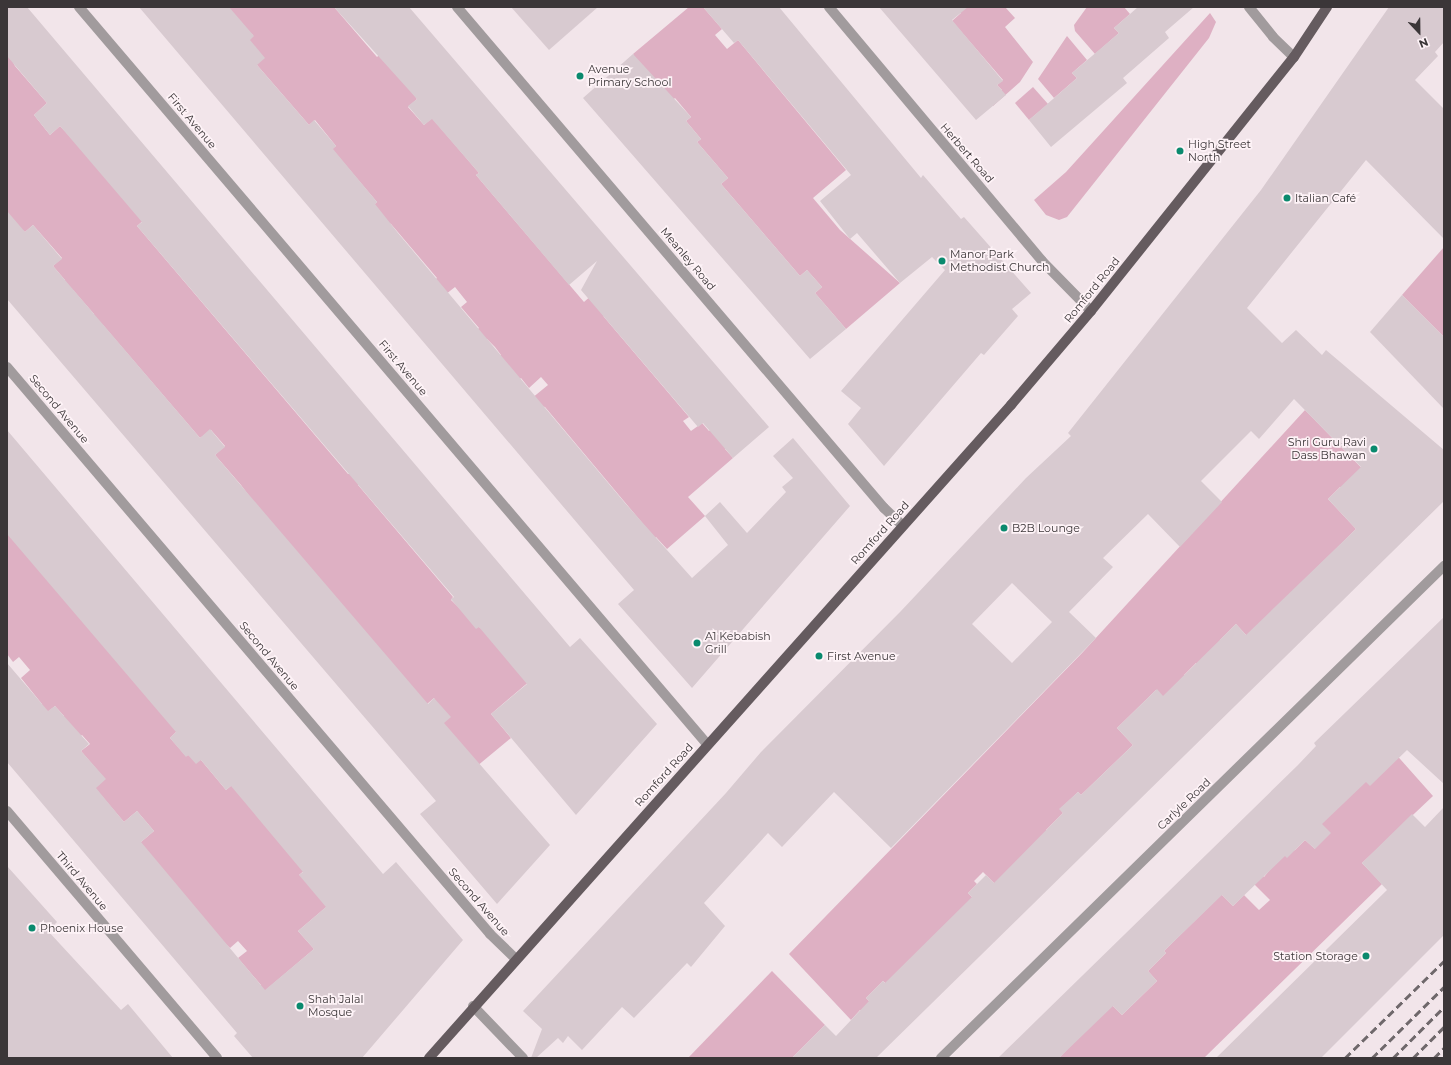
<!DOCTYPE html>
<meta charset="utf-8">
<style>
body{margin:0}
#map{position:relative;width:1451px;height:1065px;overflow:hidden;background:#f2e5ea;font-family:Montserrat,sans-serif}
div>[style]{position:absolute}
[style*='--x']{left:calc(var(--x)*1px);top:calc(var(--y)*1px);width:calc(var(--w)*1px);rotate:calc(var(--a)*1deg)}
.green>*{inset:0;background:#deb0c3}
.building>*{inset:0;background:#d8cad0}
.street>*{height:10px;margin:-5px;padding:0 5px;transform-origin:5px;border-radius:5px;background:#a19b9d}
.primary>*{height:10px;margin:-5px;padding:0 5px;transform-origin:5px;border-radius:5px;background:#655b5f}
.rail>*{height:3px;margin-top:-1.5px;transform-origin:0;background:repeating-linear-gradient(90deg,#6f686b 0 8px,transparent 0 12px)}
.dots>*{width:11px;height:11px;translate:-50% -50%;box-sizing:border-box;border:2px solid #fef3f7;border-radius:50%}
span{translate:-50% -50%;white-space:nowrap;text-align:center;line-height:1.15;-webkit-text-stroke:3.5px #fef3f7;paint-order:stroke}
.poi-label{font-size:11px;color:#3b3638}
.left{translate:0 -50%;text-align:left}
.right{translate:-100% -50%;text-align:right}
.street-label{font-size:11px;color:#3b3638}
.frame{position:absolute;inset:0;border:8px solid #3b3638;pointer-events:none}
.north{position:absolute;left:1399px;top:12px;width:40px;height:40px;-webkit-text-stroke:3px #fef3f7;paint-order:stroke;rotate:158deg;font-size:11px;font-weight:700;line-height:16px;text-align:center;color:#3b3638}
.north::after{content:'';display:block;margin:auto;width:14px;height:18px;background:#3b3638;clip-path:polygon(50% 0,100% 100%,50% 72%,0 100%)}
</style>
<div id="map">
<div class="green">
<i style="clip-path:polygon(217px 7px,334px 7px,377px 57px,382px 52px,417px 99px,408px 107px,424px 125px,432px 118px,479px 173px,476px 175px,584px 302px,593px 294px,604px 317px,689px 417px,683px 421px,691px 431px,702px 423px,709px 431px,719px 423px,734px 441px,725px 449px,733px 458px,688px 497px,705px 516px,667px 549px,656px 537px,642px 549px,649px 531px,545px 407px,526px 403px,548px 385px,541px 377px,529px 388px,521px 378px,511px 386px,491px 364px,501px 355px,495px 347px,487px 339px,478px 347px,469px 337px,479px 328px,461px 307px,467px 302px,455px 287px,436px 302px,424px 289px,437px 278px,391px 224px,366px 212px,377px 202px,332px 149px,336px 146px,315px 120px,309px 125px,257px 65px,249px 40px,253px 35px)"></i>
<i style="clip-path:polygon(689px 7px,703px 7px,722px 29px,715px 35px,727px 49px,738px 40px,846px 170px,813px 198px,840px 230px,900px 283px,846px 329px,815px 293px,822px 287px,807px 270px,800px 276px,721px 184px,728px 178px,697px 142px,701px 139px,686px 121px,691px 117px,675px 98px,665px 107px,633px 54px)"></i>
<i style="clip-path:polygon(955px 7px,1005px 7px,1015px 18px,1005px 27px,1033px 62px,1020px 82px,993px 106px,989px 101px,1002px 90px,997px 85px,1003px 80px,952px 21px,961px 13px)"></i>
<i style="clip-path:polygon(1087px 7px,1124px 7px,1130px 14px,1114px 28px,1119px 33px,1095px 54px,1075px 31px,1074px 25px)"></i>
<i style="clip-path:polygon(1210px 13px,1216px 22px,1209px 38px,1067px 217px,1059px 220px,1046px 215px,1034px 200px,1066px 172px)"></i>
<i style="clip-path:polygon(1067px 36px,1087px 60px,1072px 73px,1077px 78px,1054px 98px,1038px 79px)"></i>
<i style="clip-path:polygon(7px 50px,15px 66px,47px 103px,34px 115px,50px 135px,60px 126px,146px 218px,137px 226px,348px 474px,370px 474px,358px 485px,453px 597px,451px 600px,479px 627px,544px 669px,491px 714px,511px 738px,436px 800px,444px 723px,434px 698px,413px 716px,241px 485px,215px 455px,225px 446px,211px 430px,200px 438px,103px 325px,74px 330px,94px 314px,73px 290px,46px 297px,65px 280px,53px 266px,62px 258px,33px 225px,25px 232px,7px 218px)"></i>
<i style="clip-path:polygon(1033px 87px,1048px 104px,1029px 120px,1015px 103px)"></i>
<i style="clip-path:polygon(1444px 247px,1444px 337px,1402px 295px)"></i>
<i style="clip-path:polygon(1305px 410px,1386px 493px,1340px 487px,1328px 499px,1356px 529px,1247px 636px,1236px 624px,1220px 640px,1214px 682px,1196px 663px,1184px 675px,1192px 683px,1203px 737px,1156px 690px,1117px 728px,1133px 745px,1081px 795px,1078px 792px,1060px 809px,1063px 813px,1046px 830px,1055px 839px,1002px 891px,983px 872px,974px 881px,977px 884px,968px 893px,983px 908px,890px 987px,883px 981px,866px 998px,878px 1010px,860px 1010px,851px 1020px,789px 954px,1083px 652px)"></i>
<i style="clip-path:polygon(27px 519px,177px 731px,170px 738px,186px 756px,188px 755px,201px 760px,226px 790px,232px 785px,306px 869px,299px 875px,352px 885px,298px 931px,314px 949px,254px 1000px,249px 995px,261px 985px,238px 958px,247px 951px,238px 941px,230px 948px,128px 853px,154px 831px,137px 811px,124px 822px,95px 788px,105px 779px,81px 751px,90px 744px,82px 735px,63px 750px,64px 716px,55px 706px,24px 731px,18px 724px,42px 704px,21px 678px,30px 670px,19px 657px,13px 662px,7px 654px,7px 535px)"></i>
<i style="clip-path:polygon(1393px 751px,1433px 796px,1362px 863px,1382px 884px,1204px 1058px,1059px 1058px,1111px 1004px,1122px 1015px,1157px 981px,1148px 971px,1166px 953px,1164px 951px,1218px 898px,1216px 889px,1233px 906px,1244px 895px,1259px 910px,1270px 900px,1237px 867px,1245px 858px,1264px 877px,1283px 854px,1295px 850px,1305px 840px,1315px 849px,1303px 805px)"></i>
<i style="clip-path:polygon(772px 971px,825px 1025px,792px 1058px,688px 1058px)"></i>
</div>
<div class="building">
<i style="clip-path:polygon(7px 7px,27px 7px,570px 647px,580px 638px,657px 724px,576px 815px,491px 714px,527px 684px,479px 627px,476px 629px,451px 599px,454px 597px,137px 226px,142px 222px,60px 126px,50px 135px,34px 115px,47px 103px,7px 56px)"></i>
<i style="clip-path:polygon(139px 7px,229px 7px,254px 36px,250px 40px,265px 58px,257px 65px,309px 125px,314px 120px,336px 146px,333px 149px,377px 202px,375px 204px,398px 233px,625px 503px,692px 578px,728px 545px,705px 516px,720px 502px,747px 533px,786px 492px,782px 487px,793px 478px,773px 456px,793px 438px,850px 506px,692px 688px,618px 604px,634px 590px)"></i>
<i style="clip-path:polygon(334px 7px,409px 7px,769px 427px,733px 458px,703px 423px,698px 427px,581px 290px,597px 261px,569px 285px,476px 175px,479px 173px,432px 119px,424px 125px,408px 106px,417px 99px)"></i>
<i style="clip-path:polygon(511px 7px,598px 7px,549px 50px)"></i>
<i style="clip-path:polygon(703px 7px,779px 7px,921px 178px,923px 175px,961px 219px,964px 217px,1031px 293px,1012px 309px,1018px 316px,984px 355px,981px 353px,884px 466px,848px 424px,861px 408px,841px 391px,945px 270px,932px 257px,900px 283px,857px 233px,850px 239px,820px 201px,851px 175px,738px 40px,734px 43px)"></i>
<i style="clip-path:polygon(879px 7px,968px 7px,952px 20px,1003px 81px,997px 85px,1006px 95px,976px 120px)"></i>
<i style="clip-path:polygon(1138px 7px,1194px 7px,1165px 32px,1169px 38px,1123px 78px,1127px 83px,1051px 147px,1029px 120px,1077px 78px,1072px 73px,1119px 33px,1114px 28px)"></i>
<i style="clip-path:polygon(evenodd,1389px 7px,1444px 7px,1444px 42px,1435px 52px,1438px 56px,1415px 80px,1444px 109px,1444px 239px,1366px 160px,1247px 308px,1282px 343px,1296px 330px,1322px 355px,1326px 350px,1444px 450px,1444px 501px,876px 1058px,792px 1058px,825px 1025px,836px 1036px,869px 1001px,866px 998px,883px 981px,885px 983px,972px 897px,968px 893px,986px 875px,994px 883px,1063px 813px,1059px 809px,1078px 792px,1081px 795px,1133px 745px,1117px 728px,1157px 689px,1163px 696px,1236px 624px,1246px 635px,1356px 529px,1328px 499px,1361px 467px,1294px 399px,1259px 439px,1251px 431px,1201px 481px,1222px 502px,1180px 547px,1148px 514px,1103px 558px,1113px 567px,1069px 612px,1096px 638px,891px 848px,834px 792px,782px 847px,768px 833px,704px 903px,725px 926px,691px 967px,687px 963px,634px 1018px,622px 1007px,582px 1050px,568px 1036px,563px 1043px,558px 1038px,536px 1058px,531px 1058px,542px 1029px,523px 1011px,726px 793px,761px 752px,901px 611px,1026px 478px,1071px 436px,1068px 433px,1261px 190px,1389px 7px,1012px 583px,1052px 622px,1012px 663px,972px 624px,1012px 583px)"></i>
<i style="clip-path:polygon(633px 54px,691px 117px,686px 121px,701px 139px,697px 142px,728px 178px,721px 184px,800px 276px,807px 270px,822px 287px,815px 293px,846px 329px,810px 359px,583px 98px)"></i>
<i style="clip-path:polygon(7px 211px,25px 232px,33px 225px,62px 259px,53px 266px,200px 438px,210px 429px,225px 447px,215px 455px,428px 704px,434px 698px,451px 717px,444px 723px,550px 845px,497px 904px,420px 814px,436px 801px,7px 299px)"></i>
<i style="clip-path:polygon(1402px 295px,1444px 337px,1444px 409px,1370px 332px)"></i>
<i style="clip-path:polygon(7px 430px,383px 874px,396px 862px,463px 940px,362px 1058px,253px 1058px,234px 1036px,237px 1033px,7px 762px,7px 663px,48px 711px,55px 706px,89px 744px,81px 751px,106px 779px,96px 788px,124px 822px,137px 811px,154px 831px,141px 842px,265px 990px,314px 949px,298px 931px,326px 907px,299px 875px,303px 872px,231px 786px,226px 790px,201px 760px,196px 764px,188px 755px,186px 757px,170px 738px,176px 732px,7px 534px)"></i>
<i style="clip-path:polygon(1444px 617px,1444px 784px,1407px 750px,1370px 786px,1366px 782px,1322px 824px,1331px 833px,1315px 849px,1305px 840px,1287px 858px,1285px 856px,1233px 906px,1222px 895px,1164px 951px,1166px 953px,1148px 971px,1157px 981px,1122px 1015px,1113px 1006px,1059px 1058px,998px 1058px,1298px 765px,1316px 746px,1314px 743px)"></i>
<i style="clip-path:polygon(1444px 807px,1444px 935px,1321px 1058px,1216px 1058px,1387px 890px,1362px 863px,1412px 814px,1425px 827px)"></i>
<i style="clip-path:polygon(7px 866px,57px 922px,48px 931px,121px 1010px,128px 1004px,173px 1058px,7px 1058px)"></i>
</div>
<div class="street">
<i style="--x:79;--y:7;--w:968;--a:49.57"></i>
<i style="--x:457;--y:7;--w:658;--a:49.56"></i>
<i style="--x:884;--y:508;--w:25;--a:43"></i>
<i style="--x:829;--y:7;--w:331;--a:50"></i>
<i style="--x:1042;--y:261;--w:70;--a:45.6"></i>
<i style="--x:1249;--y:7;--w:38;--a:51"></i>
<i style="--x:1273;--y:37;--w:29;--a:44"></i>
<i style="--x:7;--y:367;--w:745;--a:49.57"></i>
<i style="--x:490;--y:934;--w:35;--a:44"></i>
<i style="--x:7;--y:811;--w:324;--a:49.6"></i>
<i style="--x:473;--y:1006;--w:72;--a:46.1"></i>
<i style="--x:941;--y:1058;--w:704;--a:-44.37"></i>
</div>
<div class="primary">
<i style="--x:429;--y:1058;--w:875;--a:-48.29"></i>
<i style="--x:1011;--y:405;--w:123;--a:-49.6"></i>
<i style="--x:1091;--y:311;--w:325;--a:-51.4"></i>
<i style="--x:1294;--y:57;--w:60;--a:-56.6"></i>
</div>
<div class="rail">
<i style="--x:1345;--y:1058;--w:139;--a:-44.4"></i>
<i style="--x:1372;--y:1058;--w:101;--a:-44.6"></i>
<i style="--x:1393;--y:1058;--w:72;--a:-45"></i>
<i style="--x:1413;--y:1058;--w:44;--a:-45"></i>
<i style="--x:1434;--y:1058;--w:14;--a:-45"></i>
</div>
<div class="dots">
<i style="left:580px;top:76px;background:#0a8a6e"></i>
<i style="left:1180px;top:151px;background:#0a8a6e"></i>
<i style="left:1287px;top:198px;background:#0a8a6e"></i>
<i style="left:942px;top:261px;background:#0a8a6e"></i>
<i style="left:1374px;top:449px;background:#0a8a6e"></i>
<i style="left:1004px;top:528px;background:#0a8a6e"></i>
<i style="left:697px;top:643px;background:#0a8a6e"></i>
<i style="left:819px;top:656px;background:#0a8a6e"></i>
<i style="left:32px;top:928px;background:#0a8a6e"></i>
<i style="left:1366px;top:956px;background:#0a8a6e"></i>
<i style="left:300px;top:1006px;background:#0a8a6e"></i>
</div>
<div class="poi-label">
<span class="left" style="left:588px;top:76px">Avenue<br>Primary School</span>
<span class="left" style="left:1188px;top:151px">High Street<br>North</span>
<span class="left" style="left:1295px;top:198px">Italian Café</span>
<span class="left" style="left:950px;top:261px">Manor Park<br>Methodist Church</span>
<span class="right" style="left:1366px;top:449px">Shri Guru Ravi<br>Dass Bhawan</span>
<span class="left" style="left:1012px;top:528px">B2B Lounge</span>
<span class="left" style="left:705px;top:643px">A1 Kebabish<br>Grill</span>
<span class="left" style="left:827px;top:656px">First Avenue</span>
<span class="left" style="left:40px;top:928px">Phoenix House</span>
<span class="right" style="left:1358px;top:956px">Station Storage</span>
<span class="left" style="left:308px;top:1006px">Shah Jalal<br>Mosque</span>
</div>
<div class="street-label">
<span style="left:192px;top:121px;rotate:50deg">First Avenue</span>
<span style="left:967px;top:153px;rotate:49deg">Herbert Road</span>
<span style="left:688px;top:259px;rotate:50deg">Meanley Road</span>
<span style="left:1092px;top:290px;rotate:-51deg">Romford Road</span>
<span style="left:403px;top:368px;rotate:50deg">First Avenue</span>
<span style="left:59px;top:409px;rotate:50deg">Second Avenue</span>
<span style="left:880px;top:533px;rotate:-48deg">Romford Road</span>
<span style="left:269px;top:656px;rotate:50deg">Second Avenue</span>
<span style="left:664px;top:775px;rotate:-48deg">Romford Road</span>
<span style="left:1184px;top:804px;rotate:-44deg">Carlyle Road</span>
<span style="left:82px;top:881px;rotate:50deg">Third Avenue</span>
<span style="left:479px;top:902px;rotate:49deg">Second Avenue</span>
</div>
<div class="frame"></div>
<div class="north">N</div>
</div>
